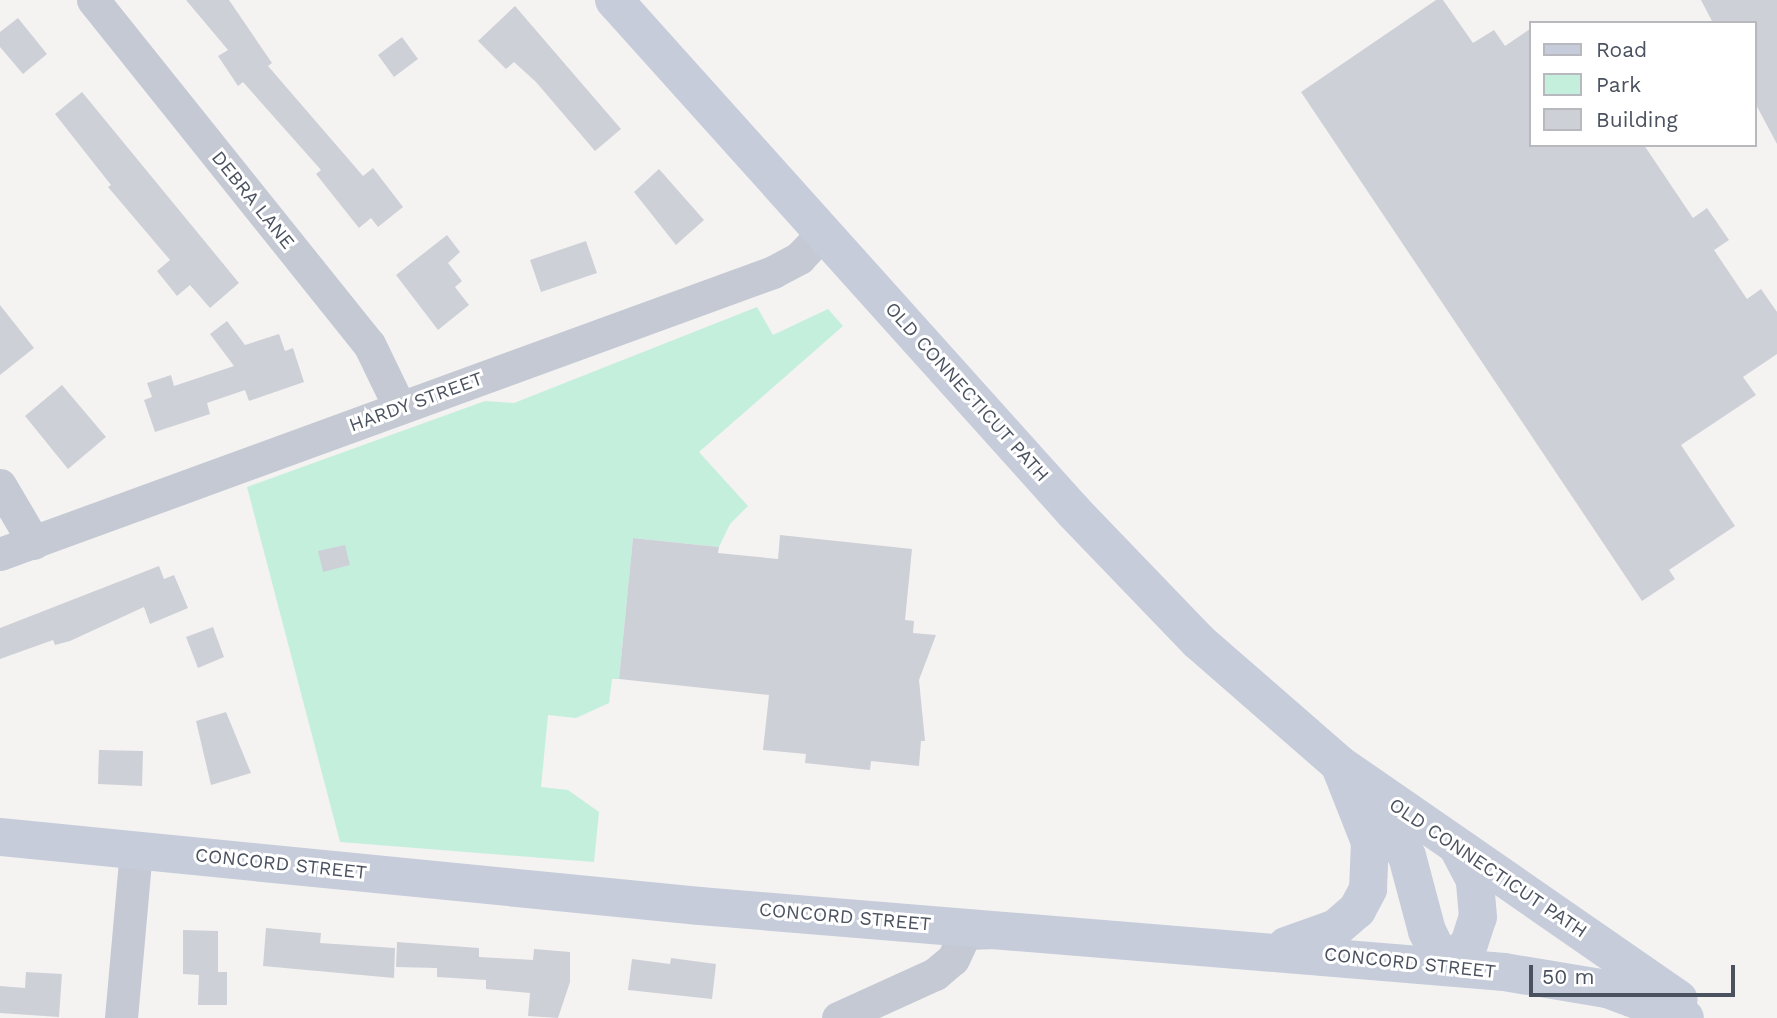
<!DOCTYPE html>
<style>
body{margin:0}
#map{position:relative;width:1777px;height:1018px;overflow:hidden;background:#f4f3f2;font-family:"Work Sans",sans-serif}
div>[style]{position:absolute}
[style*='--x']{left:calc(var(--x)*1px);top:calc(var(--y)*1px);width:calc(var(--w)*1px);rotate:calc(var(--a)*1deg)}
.green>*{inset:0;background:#c4efdd}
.building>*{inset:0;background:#ced0d7}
.minor>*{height:33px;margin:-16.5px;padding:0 16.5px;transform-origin:16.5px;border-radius:16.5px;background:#c4c9d3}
.secondary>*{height:38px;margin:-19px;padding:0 19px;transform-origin:19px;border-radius:19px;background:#c6ccda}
span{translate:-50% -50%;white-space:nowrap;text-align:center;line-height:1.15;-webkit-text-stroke:6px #fff;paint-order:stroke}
.street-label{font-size:19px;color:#4a515f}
.legend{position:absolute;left:1529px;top:21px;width:228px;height:126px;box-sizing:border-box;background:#fff;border:2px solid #b7b9bf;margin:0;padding:9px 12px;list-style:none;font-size:21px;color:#4a515f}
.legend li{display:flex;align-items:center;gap:14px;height:35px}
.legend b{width:35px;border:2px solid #b7b9bf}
.scale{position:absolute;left:1529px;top:965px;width:206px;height:32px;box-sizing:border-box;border:4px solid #4a515f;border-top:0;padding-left:9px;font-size:21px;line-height:24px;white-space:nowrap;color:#4a515f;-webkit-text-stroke:5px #fff;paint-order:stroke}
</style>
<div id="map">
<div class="green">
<i style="clip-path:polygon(757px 307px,773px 335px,828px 309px,843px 326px,699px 452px,748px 506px,730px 524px,719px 547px,633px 538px,619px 679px,612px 679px,609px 703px,576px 718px,548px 715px,541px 787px,568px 790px,599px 812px,594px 862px,340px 842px,247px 487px,485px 401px,514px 403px)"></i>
</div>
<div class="building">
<i style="clip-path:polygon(186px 0,229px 0,272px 63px,268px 66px,363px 176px,373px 168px,403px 207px,378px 227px,371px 218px,359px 228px,316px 174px,321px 170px,243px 82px,238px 86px,218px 56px,228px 50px)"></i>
<i style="clip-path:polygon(1436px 0,1443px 0,1473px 43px,1494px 30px,1505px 46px,1530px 29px,1530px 145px,1644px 145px,1693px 218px,1707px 208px,1729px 240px,1714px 250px,1747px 299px,1761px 289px,1777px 312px,1777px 354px,1743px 377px,1756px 395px,1681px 445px,1735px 526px,1669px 570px,1675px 579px,1642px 601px,1301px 92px)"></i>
<i style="clip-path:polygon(1701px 0,1777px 0,1777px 144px,1754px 101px,1754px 23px,1713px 23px)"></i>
<i style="clip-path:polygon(515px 6px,621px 129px,595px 151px,536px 82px,514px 62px,506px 69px,478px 41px)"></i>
<i style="clip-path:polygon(18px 18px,47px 54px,23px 74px,0 47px,0 32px)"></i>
<i style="clip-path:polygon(402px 37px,418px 59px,394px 77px,378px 55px)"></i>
<i style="clip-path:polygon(82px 92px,239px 283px,210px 308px,190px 285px,177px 296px,157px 271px,170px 260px,108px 187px,111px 185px,55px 114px)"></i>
<i style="clip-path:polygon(659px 169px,704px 220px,676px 245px,634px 192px)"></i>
<i style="clip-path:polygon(447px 235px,460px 252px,448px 263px,462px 281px,455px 287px,469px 305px,438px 330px,396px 275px)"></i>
<i style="clip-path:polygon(586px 241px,597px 273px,541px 292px,530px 260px)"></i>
<i style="clip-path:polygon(0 305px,34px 348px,0 375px)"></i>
<i style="clip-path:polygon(227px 321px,245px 345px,279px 334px,285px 351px,293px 348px,304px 382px,249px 401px,245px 390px,207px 403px,210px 414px,155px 432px,144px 400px,152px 397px,147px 383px,171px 375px,174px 386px,234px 366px,210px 334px)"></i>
<i style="clip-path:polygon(62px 385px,106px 437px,68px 469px,25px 416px)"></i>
<i style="clip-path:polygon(780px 535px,912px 549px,905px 620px,914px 621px,913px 633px,936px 635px,919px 680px,925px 741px,921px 741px,919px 766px,871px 761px,870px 770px,805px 763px,806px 754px,763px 750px,769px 695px,619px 679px,633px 538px,719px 547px,718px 553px,778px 559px)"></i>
<i style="clip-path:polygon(345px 545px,350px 565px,323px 572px,318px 551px)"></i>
<i style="clip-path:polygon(159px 566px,164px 579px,174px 575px,188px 608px,150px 624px,144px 607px,70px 641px,55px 645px,53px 640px,0 659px,0 628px)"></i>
<i style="clip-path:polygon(213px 627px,224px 657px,198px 668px,186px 637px)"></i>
<i style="clip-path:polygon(226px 712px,251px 773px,211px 785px,196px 721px)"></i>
<i style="clip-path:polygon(99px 750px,143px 751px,142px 786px,98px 784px)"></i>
<i style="clip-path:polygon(266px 928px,321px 933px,320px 943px,395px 948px,394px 978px,263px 966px)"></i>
<i style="clip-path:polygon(183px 930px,218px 931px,218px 972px,227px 972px,227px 1005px,198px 1005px,199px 975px,183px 974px)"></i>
<i style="clip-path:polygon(397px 942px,479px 948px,479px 957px,533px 960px,534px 949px,570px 952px,570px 982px,558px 1018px,528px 1016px,530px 993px,486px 989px,486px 980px,437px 977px,437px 968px,396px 967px)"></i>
<i style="clip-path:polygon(671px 958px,716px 964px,712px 999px,628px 990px,632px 959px,670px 964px)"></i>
<i style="clip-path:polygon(26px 972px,62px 974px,59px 1017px,0 1013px,0 986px,25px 988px)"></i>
</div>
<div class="minor">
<i style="--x:93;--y:0;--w:441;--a:51.3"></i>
<i style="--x:369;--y:344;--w:71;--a:64.2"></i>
<i style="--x:0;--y:485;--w:67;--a:59.6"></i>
<i style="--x:0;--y:554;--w:823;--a:-20.04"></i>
<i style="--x:773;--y:272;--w:30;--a:-28"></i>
<i style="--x:799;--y:258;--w:33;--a:-46"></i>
<i style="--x:121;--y:1018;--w:168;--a:-84.9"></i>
<i style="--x:838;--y:1018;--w:107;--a:-24.4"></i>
<i style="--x:935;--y:974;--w:23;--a:-40"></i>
<i style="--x:953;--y:959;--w:29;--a:-65"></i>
<i style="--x:965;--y:933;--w:30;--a:-2"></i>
</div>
<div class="secondary">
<i style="--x:614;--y:0;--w:688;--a:48.06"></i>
<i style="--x:1074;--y:512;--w:179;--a:46.1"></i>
<i style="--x:1198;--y:641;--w:187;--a:41.1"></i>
<i style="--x:1339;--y:764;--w:413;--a:34.7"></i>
<i style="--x:1366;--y:795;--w:73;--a:56.1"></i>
<i style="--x:1407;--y:856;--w:78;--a:75.1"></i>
<i style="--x:1427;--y:931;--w:40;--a:63.4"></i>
<i style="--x:0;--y:837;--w:703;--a:5.63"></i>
<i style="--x:700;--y:906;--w:807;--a:4.69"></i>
<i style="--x:1504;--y:972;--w:104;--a:9.4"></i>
<i style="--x:1607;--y:989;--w:83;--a:20.4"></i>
<i style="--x:1286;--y:946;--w:53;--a:-19.8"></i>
<i style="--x:1336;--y:928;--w:28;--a:-41"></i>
<i style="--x:1357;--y:910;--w:24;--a:-62"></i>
<i style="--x:1368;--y:889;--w:47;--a:-87.6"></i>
<i style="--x:1370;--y:842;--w:82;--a:-111.5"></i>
<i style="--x:1445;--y:967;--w:33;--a:-44"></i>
<i style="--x:1469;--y:944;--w:28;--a:-72"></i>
<i style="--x:1478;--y:917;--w:37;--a:-95"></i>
<i style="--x:1475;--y:880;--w:38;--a:-118"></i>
</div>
<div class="street-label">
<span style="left:253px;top:200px;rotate:51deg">DEBRA LANE</span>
<span style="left:967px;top:392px;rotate:48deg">OLD CONNECTICUT PATH</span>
<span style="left:416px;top:402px;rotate:-20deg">HARDY STREET</span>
<span style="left:281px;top:864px;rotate:6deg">CONCORD STREET</span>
<span style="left:1488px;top:868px;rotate:34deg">OLD CONNECTICUT PATH</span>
<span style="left:845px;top:917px;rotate:5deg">CONCORD STREET</span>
<span style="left:1410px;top:963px;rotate:6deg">CONCORD STREET</span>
</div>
<ul class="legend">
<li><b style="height:9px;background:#c6ccda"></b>Road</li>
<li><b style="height:19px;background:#c4efdd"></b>Park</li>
<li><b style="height:19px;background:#ced0d7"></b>Building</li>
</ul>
<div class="scale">50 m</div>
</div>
